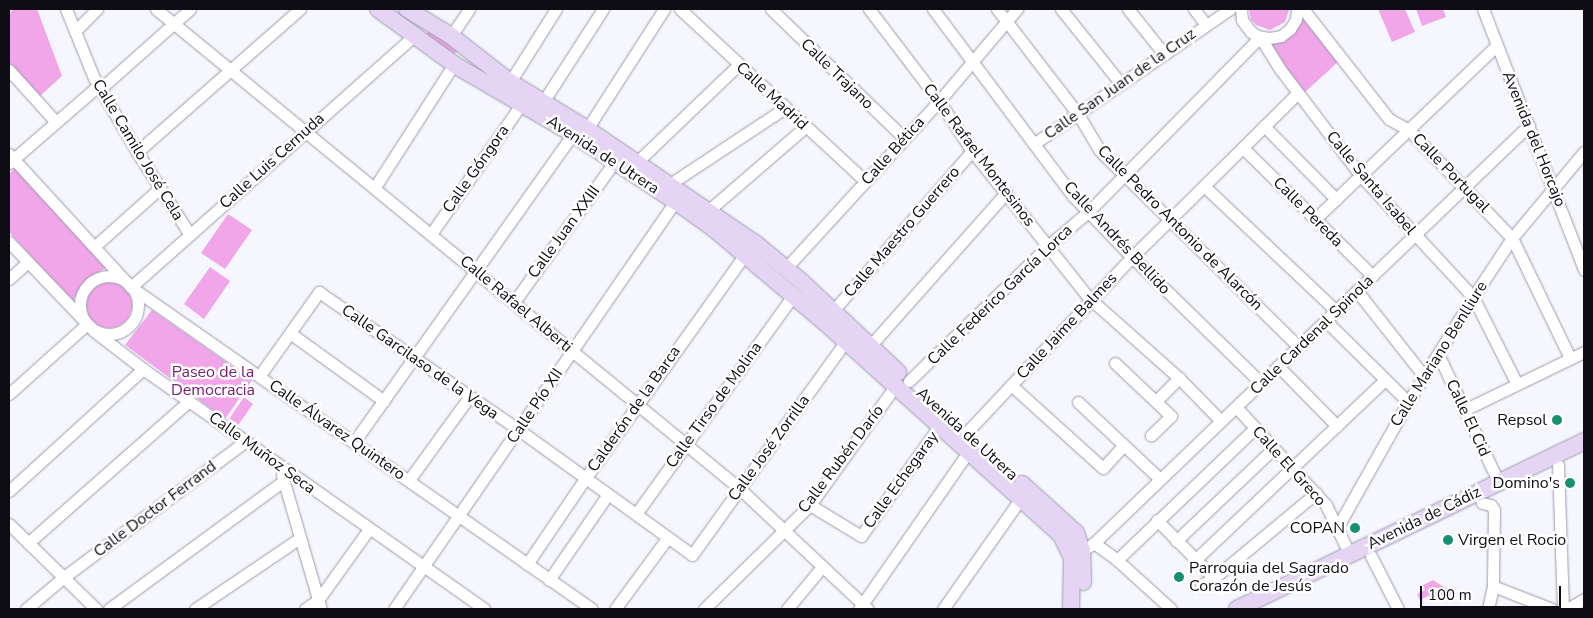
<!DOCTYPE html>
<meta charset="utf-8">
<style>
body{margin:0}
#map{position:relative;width:1593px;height:618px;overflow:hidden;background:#f6f6fe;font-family:"Nunito Sans",sans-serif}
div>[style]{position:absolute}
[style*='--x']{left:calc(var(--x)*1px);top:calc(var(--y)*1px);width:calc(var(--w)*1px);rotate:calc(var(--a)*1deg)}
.green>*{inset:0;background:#f0a6e8}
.round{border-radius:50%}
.roads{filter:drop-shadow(0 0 1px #9b9cad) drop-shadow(0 0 1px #9b9cad)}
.street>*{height:11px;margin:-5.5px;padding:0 5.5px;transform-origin:5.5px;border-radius:5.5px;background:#fff}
.street>.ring{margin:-5.5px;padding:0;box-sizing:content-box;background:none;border:11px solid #fff;border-radius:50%}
.secondary>*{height:16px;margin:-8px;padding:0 8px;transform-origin:8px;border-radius:8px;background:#e5d4f3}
.dots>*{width:14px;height:14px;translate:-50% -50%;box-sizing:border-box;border:2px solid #fff;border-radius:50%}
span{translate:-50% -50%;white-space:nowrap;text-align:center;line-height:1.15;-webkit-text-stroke:5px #fff;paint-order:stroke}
.street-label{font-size:16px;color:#0d0d13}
.park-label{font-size:16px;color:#762070}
.poi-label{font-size:16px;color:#0d0d13}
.right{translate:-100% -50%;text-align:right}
.left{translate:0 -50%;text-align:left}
.frame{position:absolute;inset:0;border:10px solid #0d0d13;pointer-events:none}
.scale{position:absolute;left:1420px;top:586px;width:141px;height:22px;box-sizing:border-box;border:2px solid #0d0d13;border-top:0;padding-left:6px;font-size:15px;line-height:18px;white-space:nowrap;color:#0d0d13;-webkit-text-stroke:4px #fff;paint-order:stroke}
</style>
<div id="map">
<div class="green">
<i style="clip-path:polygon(14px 9px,37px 9px,62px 76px,39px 97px,9px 63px,9px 13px)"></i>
<i style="clip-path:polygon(1249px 9px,1288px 9px,1289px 10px,1285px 22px,1270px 30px,1256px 25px,1251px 20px)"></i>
<i style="clip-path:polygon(1378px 9px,1405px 9px,1415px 32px,1392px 42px)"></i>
<i style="clip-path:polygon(1416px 9px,1443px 9px,1446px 17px,1422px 26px)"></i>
<i style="clip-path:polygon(1302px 17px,1339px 61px,1304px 93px,1270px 48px,1271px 42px)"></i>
<i style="clip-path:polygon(430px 30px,457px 51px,456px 53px,453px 54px,426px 35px)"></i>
<i style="clip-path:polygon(16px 167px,106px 268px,86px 280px,73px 300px,71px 300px,9px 232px,9px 174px)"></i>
<i style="clip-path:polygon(228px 214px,252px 230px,225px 269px,201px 253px)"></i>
<i style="clip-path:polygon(210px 267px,230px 281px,204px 319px,184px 304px)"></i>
<i class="round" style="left:86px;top:282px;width:46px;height:46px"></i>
<i style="clip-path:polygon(152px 310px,252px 380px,225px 419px,125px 345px)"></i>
<i style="clip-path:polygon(244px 397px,253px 404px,238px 425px,229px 419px)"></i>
<i style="clip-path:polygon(1433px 580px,1452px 592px,1448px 600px,1444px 594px,1435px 601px,1432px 594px,1420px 600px,1417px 594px,1425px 590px,1423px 585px)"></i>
</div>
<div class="roads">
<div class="street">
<i style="--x:66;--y:9;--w:74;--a:67.9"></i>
<i style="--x:94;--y:78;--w:86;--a:59.8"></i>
<i style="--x:137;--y:152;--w:98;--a:57.4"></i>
<i style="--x:156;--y:9;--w:755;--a:39.41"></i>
<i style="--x:739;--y:488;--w:177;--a:43.2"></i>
<i style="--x:680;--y:9;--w:253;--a:42.9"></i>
<i style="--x:771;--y:9;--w:185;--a:44.1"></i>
<i style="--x:869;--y:9;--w:116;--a:52.7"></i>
<i style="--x:939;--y:101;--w:60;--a:56.6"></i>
<i style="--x:972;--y:151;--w:186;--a:51.5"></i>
<i style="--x:1088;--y:297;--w:122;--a:41.7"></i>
<i style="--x:1179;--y:378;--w:60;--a:45.7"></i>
<i style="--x:933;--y:9;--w:234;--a:53.2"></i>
<i style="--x:1073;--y:196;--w:85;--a:46"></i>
<i style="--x:1132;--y:257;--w:180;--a:44.3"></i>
<i style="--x:997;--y:9;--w:133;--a:52.4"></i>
<i style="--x:1078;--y:114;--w:43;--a:59.3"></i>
<i style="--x:1100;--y:151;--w:278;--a:44.6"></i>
<i style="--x:1061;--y:9;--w:96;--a:51.3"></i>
<i style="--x:1128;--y:9;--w:58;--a:51.3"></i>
<i style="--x:1194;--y:9;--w:20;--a:53"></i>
<i style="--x:1241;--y:9;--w:11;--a:85"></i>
<i style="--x:1242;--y:20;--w:14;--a:54"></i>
<i style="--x:1250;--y:31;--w:9;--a:36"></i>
<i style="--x:1257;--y:36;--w:12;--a:9"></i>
<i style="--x:1269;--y:38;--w:12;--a:-9"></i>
<i style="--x:1281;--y:36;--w:11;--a:-38"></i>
<i style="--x:1290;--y:29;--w:12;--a:-59"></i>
<i style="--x:1296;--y:19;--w:10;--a:-84"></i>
<i style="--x:1303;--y:9;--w:140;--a:52"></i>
<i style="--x:1389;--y:119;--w:23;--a:29"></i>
<i style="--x:1409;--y:130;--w:149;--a:46.4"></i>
<i style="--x:1512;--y:238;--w:133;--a:64.2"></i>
<i style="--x:1483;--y:9;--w:280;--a:68.8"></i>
<i style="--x:75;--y:31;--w:31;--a:-45"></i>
<i style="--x:451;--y:36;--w:32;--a:-56"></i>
<i style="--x:1260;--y:37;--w:38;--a:58"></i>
<i style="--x:1280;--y:69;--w:134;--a:52.9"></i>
<i style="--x:1361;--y:176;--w:165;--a:47.2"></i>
<i style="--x:1473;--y:297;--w:97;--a:63.2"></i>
<i style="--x:9;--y:70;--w:70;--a:47.9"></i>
<i style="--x:510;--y:82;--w:86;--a:-57.8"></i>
<i style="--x:100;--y:89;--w:120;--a:-41.6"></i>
<i style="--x:543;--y:102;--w:111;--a:-57.2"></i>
<i style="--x:1264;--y:126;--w:103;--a:45.4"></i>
<i style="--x:587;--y:129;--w:143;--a:-57.3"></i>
<i style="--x:1035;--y:143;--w:237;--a:-34.5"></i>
<i style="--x:1243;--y:148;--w:182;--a:44.6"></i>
<i style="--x:137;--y:152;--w:217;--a:-41.3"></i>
<i style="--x:9;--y:154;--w:180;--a:47.5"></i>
<i style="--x:131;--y:287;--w:562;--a:34.93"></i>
<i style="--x:637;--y:162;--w:140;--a:-43.8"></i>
<i style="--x:9;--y:163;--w:118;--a:-40.9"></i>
<i style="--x:670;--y:184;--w:138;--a:-33.5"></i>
<i style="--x:1204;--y:186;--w:182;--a:43.4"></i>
<i style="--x:375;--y:187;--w:146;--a:-57.3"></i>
<i style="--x:709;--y:210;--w:127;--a:-40.8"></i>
<i style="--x:1315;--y:219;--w:250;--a:-43.7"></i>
<i style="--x:431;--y:234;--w:160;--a:-55.2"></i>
<i style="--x:9;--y:242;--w:124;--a:46.3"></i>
<i style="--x:95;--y:332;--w:61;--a:37.6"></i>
<i style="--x:143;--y:369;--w:417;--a:35.1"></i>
<i style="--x:95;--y:246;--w:87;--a:-41.7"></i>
<i style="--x:786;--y:268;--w:226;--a:-47.5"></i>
<i style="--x:939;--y:101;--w:121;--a:-49.7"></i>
<i class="ring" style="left:80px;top:276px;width:47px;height:47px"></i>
<i style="--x:9;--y:279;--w:24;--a:-42"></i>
<i style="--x:131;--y:287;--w:378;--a:-41.6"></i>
<i style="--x:1357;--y:291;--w:108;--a:51.8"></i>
<i style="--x:514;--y:302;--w:173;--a:-54.4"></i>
<i style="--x:832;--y:312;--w:213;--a:-49"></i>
<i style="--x:1326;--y:321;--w:115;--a:44.6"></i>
<i style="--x:290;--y:333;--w:116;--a:35.9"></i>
<i style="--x:870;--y:346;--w:205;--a:-48.4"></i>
<i style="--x:1438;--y:354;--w:143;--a:64.7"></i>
<i style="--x:1115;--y:363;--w:77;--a:43.4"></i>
<i style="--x:1171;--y:416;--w:28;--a:136"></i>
<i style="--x:1278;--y:366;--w:84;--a:45.5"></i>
<i style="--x:260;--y:375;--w:102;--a:-54.6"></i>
<i style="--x:319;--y:292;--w:243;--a:34.6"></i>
<i style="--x:519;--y:430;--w:213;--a:35.8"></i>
<i style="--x:692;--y:555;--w:264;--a:-54.3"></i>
<i style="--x:909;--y:381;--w:194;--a:-44.2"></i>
<i style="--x:1048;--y:246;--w:52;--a:-40.4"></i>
<i style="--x:1088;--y:212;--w:238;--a:-45.5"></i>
<i style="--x:1255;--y:42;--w:6;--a:-72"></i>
<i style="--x:1011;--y:385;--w:124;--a:42.1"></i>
<i style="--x:1103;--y:468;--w:31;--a:-48"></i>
<i style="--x:9;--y:394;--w:105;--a:-41.9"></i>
<i style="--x:1156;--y:401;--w:33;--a:-45"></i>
<i style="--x:1078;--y:402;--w:112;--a:43.2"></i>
<i style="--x:1236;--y:407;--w:133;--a:47.4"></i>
<i style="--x:1326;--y:505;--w:55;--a:64.4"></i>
<i style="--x:1464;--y:410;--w:133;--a:-25.8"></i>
<i style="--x:966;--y:433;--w:242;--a:-46.7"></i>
<i style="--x:1132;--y:257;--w:233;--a:-44.7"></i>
<i style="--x:354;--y:442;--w:378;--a:-54.6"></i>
<i style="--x:1558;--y:465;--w:144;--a:88"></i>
<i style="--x:282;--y:475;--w:140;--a:73.8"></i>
<i style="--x:409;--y:480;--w:102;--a:-54.1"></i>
<i style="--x:9;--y:491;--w:181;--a:-42.3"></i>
<i style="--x:1482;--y:503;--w:9;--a:13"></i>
<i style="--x:1491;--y:505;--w:6;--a:59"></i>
<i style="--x:1494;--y:510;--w:76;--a:90.8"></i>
<i style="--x:1493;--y:586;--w:24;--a:102"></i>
<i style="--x:810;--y:505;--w:60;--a:31.3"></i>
<i style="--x:861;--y:536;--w:136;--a:-54.6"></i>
<i style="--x:636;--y:514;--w:267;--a:-54.3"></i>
<i style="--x:1157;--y:520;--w:81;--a:45.5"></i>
<i style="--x:9;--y:524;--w:122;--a:44.3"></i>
<i style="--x:1337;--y:528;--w:145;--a:-60.6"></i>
<i style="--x:1408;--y:402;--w:123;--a:-58.2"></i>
<i style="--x:1473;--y:297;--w:71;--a:-56.5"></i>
<i style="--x:1512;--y:238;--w:112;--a:-50.1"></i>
<i style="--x:1176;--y:541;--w:135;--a:-43.5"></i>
<i style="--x:28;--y:543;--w:215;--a:-41.4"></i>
<i style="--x:1094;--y:543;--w:603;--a:-43.86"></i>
<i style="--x:1088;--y:547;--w:7;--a:-34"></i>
<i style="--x:1094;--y:543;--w:29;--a:36"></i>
<i style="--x:1117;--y:560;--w:73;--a:42.2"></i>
<i style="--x:1371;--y:556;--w:59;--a:63"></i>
<i style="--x:1117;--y:560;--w:191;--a:-43.7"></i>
<i style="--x:1195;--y:560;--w:262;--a:-43.5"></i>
<i style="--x:527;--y:564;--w:102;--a:-55.8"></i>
<i style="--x:584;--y:480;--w:275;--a:-54.5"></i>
<i style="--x:549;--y:580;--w:104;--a:-55.5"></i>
<i style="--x:1201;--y:585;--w:15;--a:-28"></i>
<i style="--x:1214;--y:578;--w:133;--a:-39.8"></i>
<i style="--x:1493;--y:586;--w:63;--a:21.3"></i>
<i style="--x:26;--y:609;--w:50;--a:-40.1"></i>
<i style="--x:64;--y:577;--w:227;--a:-36.8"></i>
<i style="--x:109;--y:609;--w:216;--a:-36.3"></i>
<i style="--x:195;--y:609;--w:127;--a:-34.1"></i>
<i style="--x:305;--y:609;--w:16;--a:-35"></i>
<i style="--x:318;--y:600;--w:87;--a:-54.3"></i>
<i style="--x:394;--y:609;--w:495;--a:-55.4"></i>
<i style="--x:615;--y:609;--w:89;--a:-53.6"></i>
<i style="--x:704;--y:609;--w:148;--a:-44.5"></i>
<i style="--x:810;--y:505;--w:148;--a:-54.4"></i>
<i style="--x:787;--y:609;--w:53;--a:-50.3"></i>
<i style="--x:859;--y:609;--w:193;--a:-55.2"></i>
<i style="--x:943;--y:609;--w:136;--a:-54.9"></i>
<i style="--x:1567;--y:609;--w:20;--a:-30"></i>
</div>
<div class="secondary">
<i style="--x:378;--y:9;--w:95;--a:36"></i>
<i style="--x:455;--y:65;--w:137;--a:30.3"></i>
<i style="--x:573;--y:134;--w:122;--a:33.3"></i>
<i style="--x:675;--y:201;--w:47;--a:35.4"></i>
<i style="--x:713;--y:228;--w:153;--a:40.2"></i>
<i style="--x:830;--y:327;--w:311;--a:42"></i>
<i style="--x:1061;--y:535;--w:25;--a:64"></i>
<i style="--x:1072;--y:558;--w:51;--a:91.1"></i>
<i style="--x:407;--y:9;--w:52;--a:31.5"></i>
<i style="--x:451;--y:36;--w:75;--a:37.9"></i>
<i style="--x:510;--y:82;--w:90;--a:31.4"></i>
<i style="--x:587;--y:129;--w:203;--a:34.2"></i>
<i style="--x:755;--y:243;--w:61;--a:39.7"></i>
<i style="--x:802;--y:282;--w:132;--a:43.2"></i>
<i style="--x:1022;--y:484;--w:73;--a:42.2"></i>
<i style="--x:1076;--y:533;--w:18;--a:71"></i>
<i style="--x:1082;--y:550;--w:32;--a:88"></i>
<i style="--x:1237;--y:609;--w:386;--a:-25.8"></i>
</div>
</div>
<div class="dots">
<i style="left:1557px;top:420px;background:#168f73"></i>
<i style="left:1570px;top:483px;background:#168f73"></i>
<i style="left:1355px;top:528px;background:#168f73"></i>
<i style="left:1448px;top:540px;background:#168f73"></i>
<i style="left:1179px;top:577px;background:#168f73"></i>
</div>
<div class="street-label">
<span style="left:837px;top:74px;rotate:44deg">Calle Trajano</span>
<span style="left:1120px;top:84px;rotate:-35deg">Calle San Juan de la Cruz</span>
<span style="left:772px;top:96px;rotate:43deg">Calle Madrid</span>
<span style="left:1534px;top:139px;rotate:68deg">Avenida del Horcajo</span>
<span style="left:138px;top:150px;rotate:59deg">Calle Camilo José Cela</span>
<span style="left:893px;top:151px;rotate:-48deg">Calle Bética</span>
<span style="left:603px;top:155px;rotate:33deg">Avenida de Utrera</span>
<span style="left:979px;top:155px;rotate:53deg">Calle Rafael Montesinos</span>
<span style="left:272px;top:161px;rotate:-42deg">Calle Luis Cernuda</span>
<span style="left:476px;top:169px;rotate:-55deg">Calle Góngora</span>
<span style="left:1451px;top:173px;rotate:46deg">Calle Portugal</span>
<span style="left:1371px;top:183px;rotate:50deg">Calle Santa Isabel</span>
<span style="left:1308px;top:212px;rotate:45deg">Calle Pereda</span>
<span style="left:1180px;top:228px;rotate:45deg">Calle Pedro Antonio de Alarcón</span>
<span style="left:564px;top:232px;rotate:-54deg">Calle Juan XXIII</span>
<span style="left:902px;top:232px;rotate:-49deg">Calle Maestro Guerrero</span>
<span style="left:1117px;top:238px;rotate:47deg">Calle Andrés Bellido</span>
<span style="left:1000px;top:295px;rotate:-44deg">Calle Federico García Lorca</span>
<span style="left:516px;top:304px;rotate:40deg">Calle Rafael Alberti</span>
<span style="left:1067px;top:326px;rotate:-47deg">Calle Jaime Balmes</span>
<span style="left:1312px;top:335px;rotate:-44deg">Calle Cardenal Spinola</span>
<span style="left:1439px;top:354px;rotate:-58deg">Calle Mariano Benlliure</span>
<span style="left:420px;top:362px;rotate:35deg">Calle Garcilaso de la Vega</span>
<span style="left:714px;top:405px;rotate:-54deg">Calle Tirso de Molina</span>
<span style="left:535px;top:406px;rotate:-56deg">Calle Pío XII</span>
<span style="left:634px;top:409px;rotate:-55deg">Calderón de la Barca</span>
<span style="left:1468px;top:418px;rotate:65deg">Calle El Cid</span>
<span style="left:337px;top:430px;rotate:35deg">Calle Álvarez Quintero</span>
<span style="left:967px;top:434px;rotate:42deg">Avenida de Utrera</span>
<span style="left:769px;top:448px;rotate:-54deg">Calle José Zorrilla</span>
<span style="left:262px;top:453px;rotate:36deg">Calle Muñoz Seca</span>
<span style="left:841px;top:459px;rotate:-53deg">Calle Rubén Darío</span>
<span style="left:1289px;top:466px;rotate:48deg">Calle El Greco</span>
<span style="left:901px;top:480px;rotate:-54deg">Calle Echegaray</span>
<span style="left:155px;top:509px;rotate:-37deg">Calle Doctor Ferrand</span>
<span style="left:1424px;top:518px;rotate:-26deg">Avenida de Cádiz</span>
</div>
<div class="park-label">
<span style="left:213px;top:381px">Paseo de la<br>Democracia</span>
</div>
<div class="poi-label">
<span class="right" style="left:1547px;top:420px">Repsol</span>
<span class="right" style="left:1560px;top:483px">Domino's</span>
<span class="right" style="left:1345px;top:528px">COPAN</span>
<span class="left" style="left:1458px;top:540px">Virgen el Rocio</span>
<span class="left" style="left:1189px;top:577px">Parroquia del Sagrado<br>Corazón de Jesús</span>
</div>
<div class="frame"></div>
<div class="scale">100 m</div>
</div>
